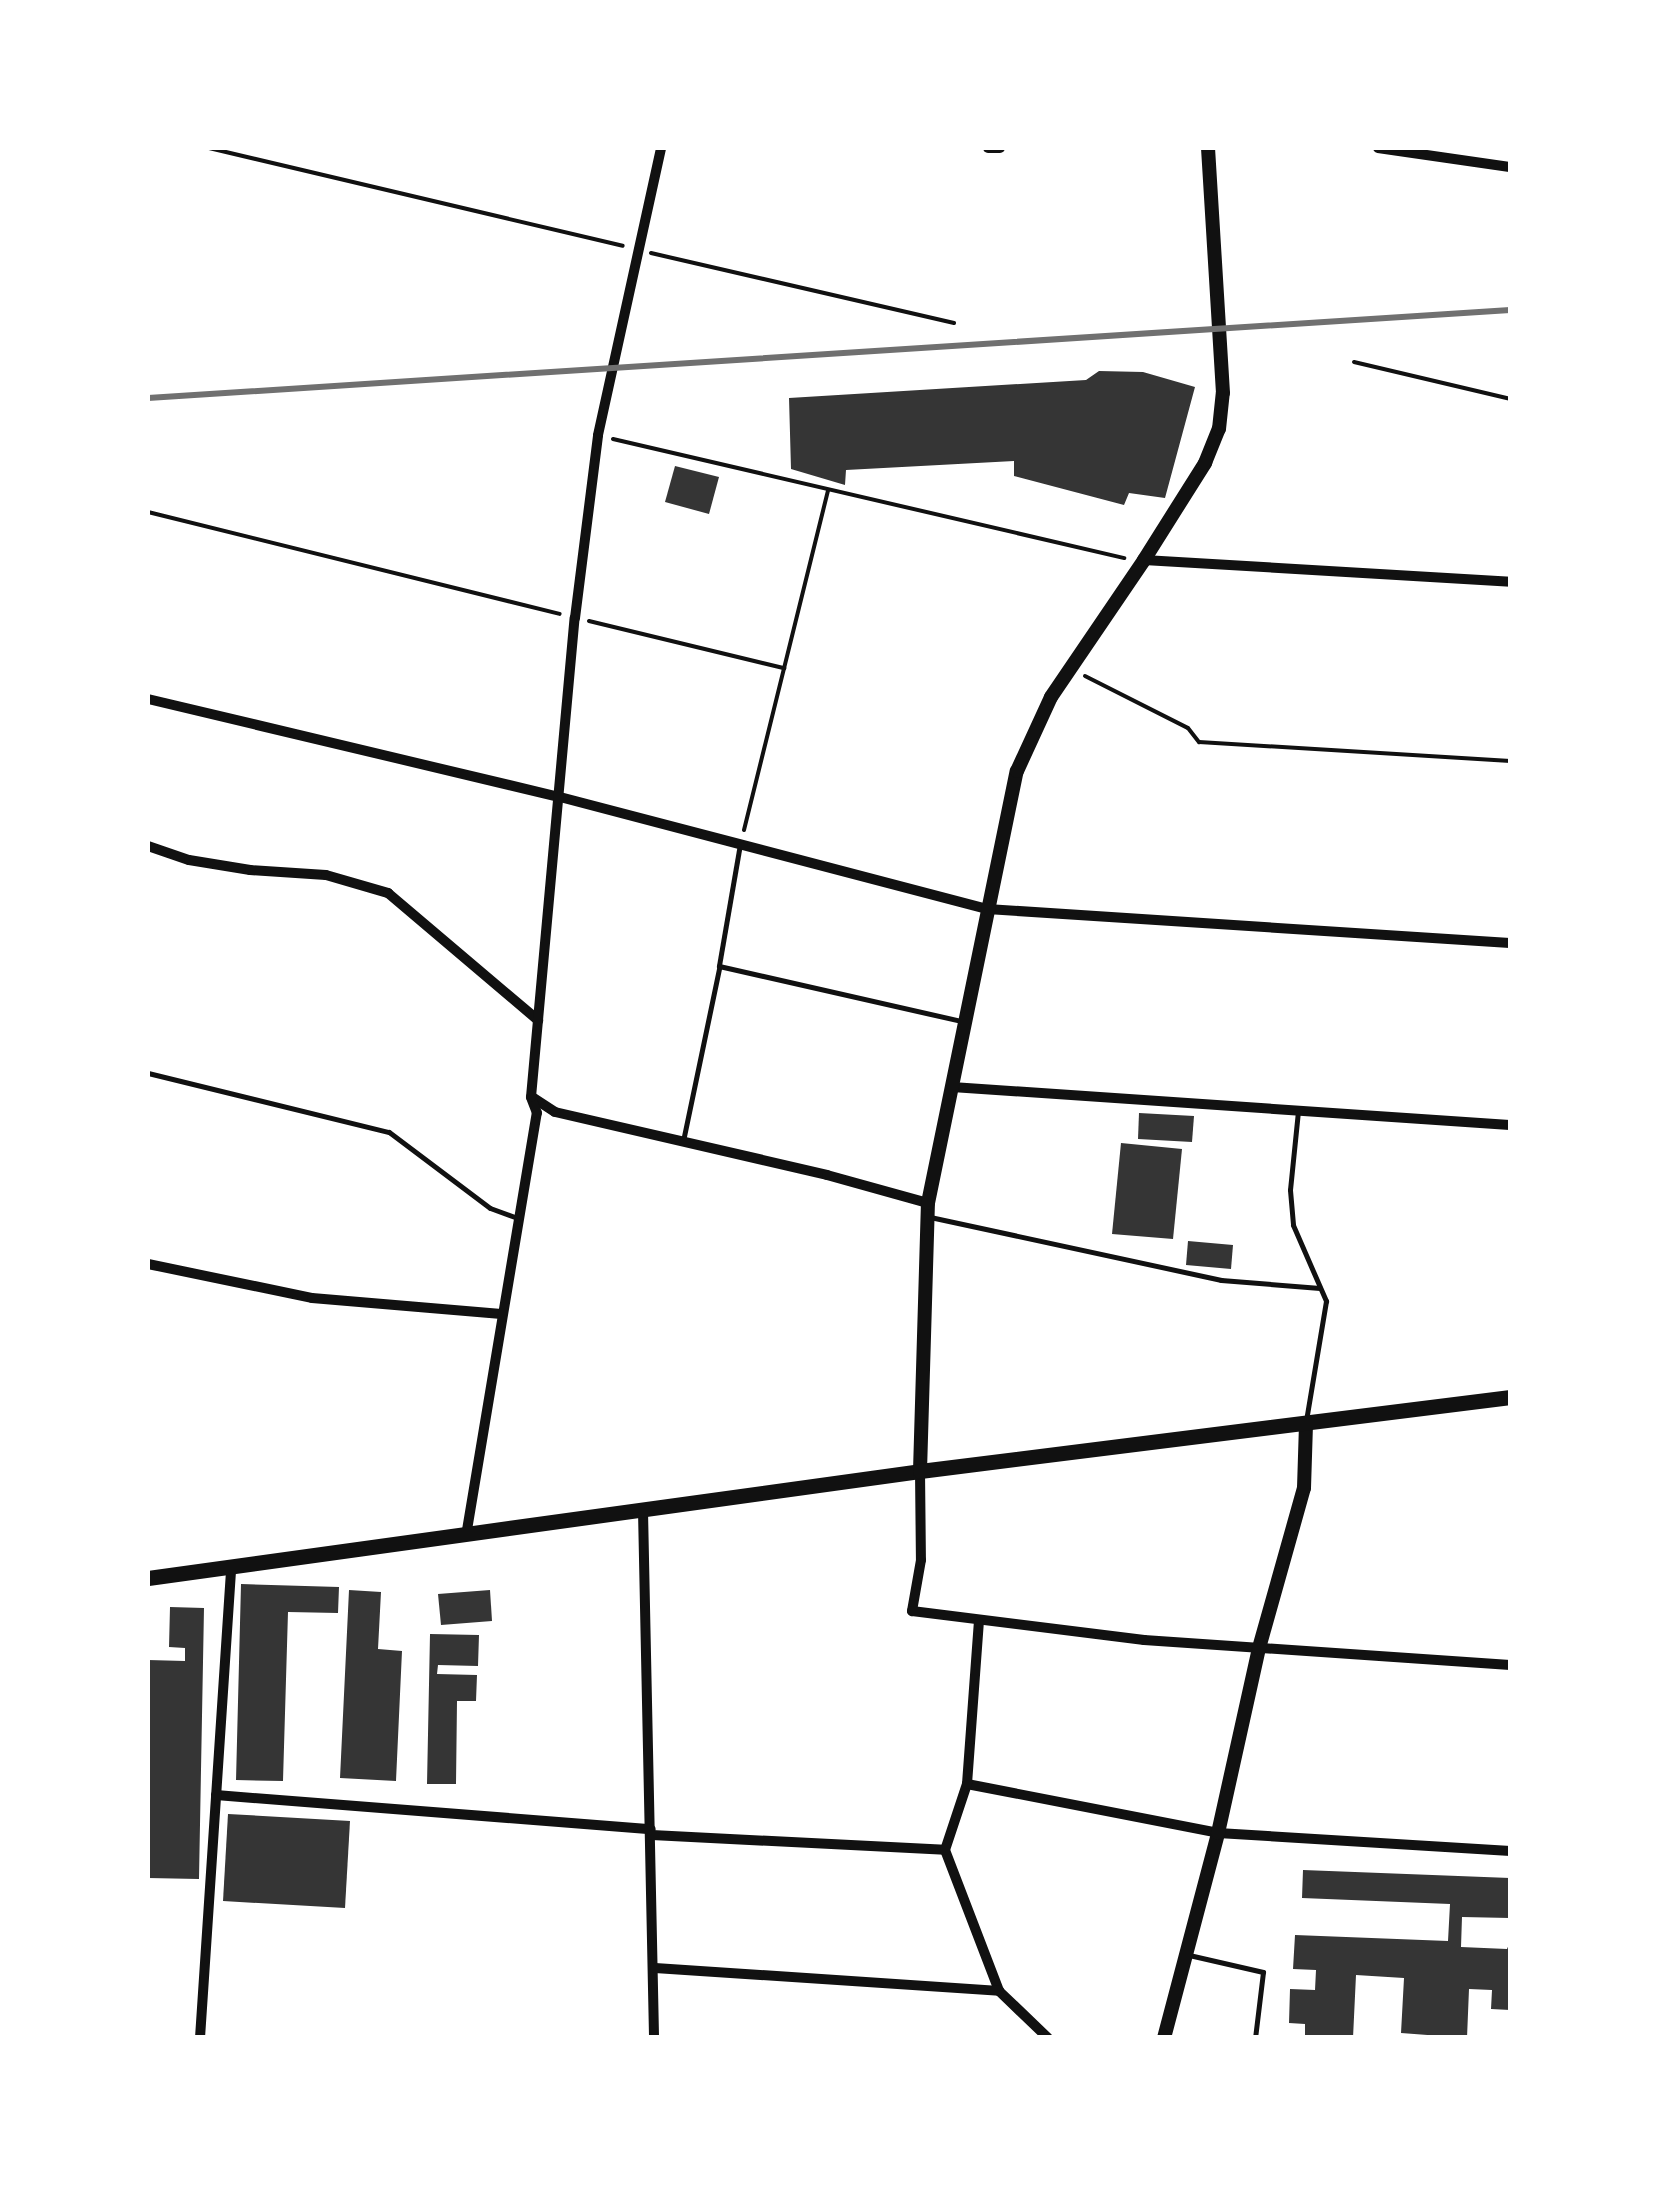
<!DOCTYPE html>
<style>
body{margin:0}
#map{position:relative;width:1658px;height:2185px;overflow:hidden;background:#fff;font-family:Overpass,sans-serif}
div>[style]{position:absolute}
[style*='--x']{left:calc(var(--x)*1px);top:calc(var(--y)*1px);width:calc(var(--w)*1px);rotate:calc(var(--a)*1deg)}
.building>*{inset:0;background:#353535}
.path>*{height:4px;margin:-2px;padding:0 2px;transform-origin:2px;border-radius:2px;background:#111}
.service>*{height:5px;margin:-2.5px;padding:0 2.5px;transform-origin:2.5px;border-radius:2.5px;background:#111}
.minor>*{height:10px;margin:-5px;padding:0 5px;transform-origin:5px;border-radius:5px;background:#111}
.secondary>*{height:14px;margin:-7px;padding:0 7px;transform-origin:7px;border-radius:7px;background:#111}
.primary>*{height:15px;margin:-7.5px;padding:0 7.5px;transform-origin:7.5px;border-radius:7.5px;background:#111}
.rail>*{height:6px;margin:-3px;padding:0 3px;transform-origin:3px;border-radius:3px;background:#707070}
span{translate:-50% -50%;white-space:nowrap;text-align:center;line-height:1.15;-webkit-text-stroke:10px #fff;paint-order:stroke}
.frame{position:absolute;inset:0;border:150px solid #fff;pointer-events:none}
</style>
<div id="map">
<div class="building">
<i style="clip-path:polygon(1099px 371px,1143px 372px,1195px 387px,1165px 498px,1129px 493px,1124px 505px,1014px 476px,1014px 461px,846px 470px,845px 485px,791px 469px,789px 398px,1086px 380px)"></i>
<i style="clip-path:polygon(675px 466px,719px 477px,709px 514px,665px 502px)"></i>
<i style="clip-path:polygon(1139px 1113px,1194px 1116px,1192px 1142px,1138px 1139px)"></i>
<i style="clip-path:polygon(1121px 1143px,1182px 1149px,1173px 1239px,1112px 1234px)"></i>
<i style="clip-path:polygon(1188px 1241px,1233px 1245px,1231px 1269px,1186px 1265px)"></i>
<i style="clip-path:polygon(241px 1584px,339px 1587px,338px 1613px,288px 1612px,283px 1781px,236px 1780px)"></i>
<i style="clip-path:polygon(349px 1590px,381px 1592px,378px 1649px,402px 1651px,396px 1781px,340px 1778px)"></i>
<i style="clip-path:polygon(490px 1590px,492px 1621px,441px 1625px,438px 1594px)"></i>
<i style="clip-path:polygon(170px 1607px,204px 1608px,199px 1879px,148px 1878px,148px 1660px,185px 1661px,185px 1648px,169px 1647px)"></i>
<i style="clip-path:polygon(430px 1634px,479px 1635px,478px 1666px,438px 1665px,437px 1674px,477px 1675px,476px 1701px,457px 1701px,456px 1784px,427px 1784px)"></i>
<i style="clip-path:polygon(228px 1814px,350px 1821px,345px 1908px,223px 1901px)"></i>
<i style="clip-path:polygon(1303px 1870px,1510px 1878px,1510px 1918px,1462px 1917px,1461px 1947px,1507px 1949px,1510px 1942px,1510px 2010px,1491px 2009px,1492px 1990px,1469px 1989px,1467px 2038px,1401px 2033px,1404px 1978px,1356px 1975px,1353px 2038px,1305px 2038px,1305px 2024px,1289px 2023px,1290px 1989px,1315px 1990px,1316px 1970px,1293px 1969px,1295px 1935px,1448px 1941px,1450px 1904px,1302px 1898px)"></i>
</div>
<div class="path">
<i style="--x:209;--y:148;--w:425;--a:13.3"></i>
<i style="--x:651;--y:253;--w:311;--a:13"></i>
<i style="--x:1354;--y:362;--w:160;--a:13.3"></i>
<i style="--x:613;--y:439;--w:525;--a:13.11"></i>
<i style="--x:148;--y:512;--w:424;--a:13.9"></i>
<i style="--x:589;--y:621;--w:201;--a:13.6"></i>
<i style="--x:1085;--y:676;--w:115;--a:26.8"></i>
<i style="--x:1188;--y:728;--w:18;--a:52"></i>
<i style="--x:1199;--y:742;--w:312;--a:3.5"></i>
<i style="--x:744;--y:830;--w:350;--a:-76.1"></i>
</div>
<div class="service">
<i style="--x:740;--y:844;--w:124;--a:99.8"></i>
<i style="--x:719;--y:966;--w:249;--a:12.8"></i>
<i style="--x:148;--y:1073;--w:248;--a:13.8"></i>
<i style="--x:389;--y:1132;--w:126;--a:37"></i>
<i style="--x:490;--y:1208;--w:30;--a:20"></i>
<i style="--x:1298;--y:1111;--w:79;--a:95.8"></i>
<i style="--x:1290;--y:1190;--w:35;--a:85"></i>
<i style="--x:1293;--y:1225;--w:83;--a:66.5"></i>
<i style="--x:1326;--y:1301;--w:122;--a:99.5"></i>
<i style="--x:683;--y:1141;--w:177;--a:-78.2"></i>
<i style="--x:930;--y:1217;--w:298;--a:12.2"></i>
<i style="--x:1221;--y:1280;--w:99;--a:4.6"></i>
<i style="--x:1189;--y:1955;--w:76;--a:12.9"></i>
<i style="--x:1263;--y:1972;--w:66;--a:96.9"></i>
</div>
<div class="minor">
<i style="--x:988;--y:148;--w:12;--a:0"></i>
<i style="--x:1378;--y:148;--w:133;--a:8.2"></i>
<i style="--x:1144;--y:560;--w:367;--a:3.4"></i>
<i style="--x:148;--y:699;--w:423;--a:13.4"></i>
<i style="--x:560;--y:797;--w:441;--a:14.7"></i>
<i style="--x:987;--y:909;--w:524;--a:3.72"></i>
<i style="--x:148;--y:846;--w:43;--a:18.9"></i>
<i style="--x:189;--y:860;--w:62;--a:9.3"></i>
<i style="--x:250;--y:870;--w:76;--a:3.8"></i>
<i style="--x:326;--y:875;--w:65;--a:16.2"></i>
<i style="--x:388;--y:893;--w:197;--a:40.3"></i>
<i style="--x:952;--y:1087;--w:559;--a:3.9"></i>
<i style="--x:532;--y:1097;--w:27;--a:33"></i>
<i style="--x:555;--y:1112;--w:279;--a:13"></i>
<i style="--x:827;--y:1175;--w:105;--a:15.5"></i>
<i style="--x:148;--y:1264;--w:167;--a:11.7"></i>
<i style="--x:312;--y:1298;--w:190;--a:4.8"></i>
<i style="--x:920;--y:1471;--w:89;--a:89.4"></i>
<i style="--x:921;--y:1560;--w:52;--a:100"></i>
<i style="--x:912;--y:1611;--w:234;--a:7.1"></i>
<i style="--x:1144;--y:1640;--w:367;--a:3.9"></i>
<i style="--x:643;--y:1511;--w:527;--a:88.8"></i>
<i style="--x:466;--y:1536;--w:429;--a:-80.5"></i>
<i style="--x:537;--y:1113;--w:17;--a:-111"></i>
<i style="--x:531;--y:1097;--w:481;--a:-84.8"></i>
<i style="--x:575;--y:618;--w:184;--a:-82.8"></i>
<i style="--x:598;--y:435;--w:294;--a:-77.6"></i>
<i style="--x:967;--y:1784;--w:256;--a:11"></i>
<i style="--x:1218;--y:1833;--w:293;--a:3.5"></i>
<i style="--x:216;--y:1795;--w:436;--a:4.5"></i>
<i style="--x:652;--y:1835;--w:293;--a:2.9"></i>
<i style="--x:945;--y:1850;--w:151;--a:69"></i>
<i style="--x:999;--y:1991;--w:68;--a:43.8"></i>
<i style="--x:945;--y:1850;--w:70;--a:-71.6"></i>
<i style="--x:967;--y:1784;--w:162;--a:-85.8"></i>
<i style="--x:655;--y:1968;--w:345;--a:3.8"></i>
<i style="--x:200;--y:2038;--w:472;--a:-86.2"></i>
</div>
<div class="secondary">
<i style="--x:920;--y:1471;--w:268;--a:-88.3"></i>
<i style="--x:928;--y:1203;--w:441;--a:-78.4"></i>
<i style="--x:1017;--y:771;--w:81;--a:-65.3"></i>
<i style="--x:1051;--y:697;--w:166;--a:-55.8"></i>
<i style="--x:1144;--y:560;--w:115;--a:-57.8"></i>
<i style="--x:1205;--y:463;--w:37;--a:-68"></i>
<i style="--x:1219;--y:429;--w:36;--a:-84"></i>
<i style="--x:1223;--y:393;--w:245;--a:-93.5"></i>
<i style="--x:1164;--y:2038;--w:212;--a:-75.2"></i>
<i style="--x:1218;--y:1833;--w:189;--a:-77.5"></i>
<i style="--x:1259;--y:1648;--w:166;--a:-74.3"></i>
<i style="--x:1304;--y:1488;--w:64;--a:-88.2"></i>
</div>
<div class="primary">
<i style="--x:148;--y:1578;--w:779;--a:-7.89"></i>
<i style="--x:920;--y:1471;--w:595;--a:-7.15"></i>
</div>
<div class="rail">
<i style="--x:148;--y:398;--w:1365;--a:-3.7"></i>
</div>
<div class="frame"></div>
</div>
